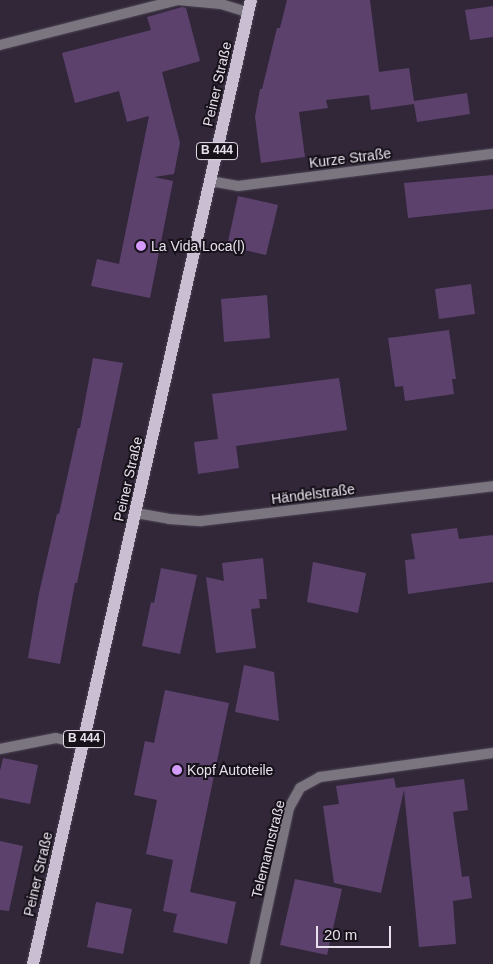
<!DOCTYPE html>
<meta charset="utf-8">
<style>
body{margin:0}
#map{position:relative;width:493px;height:964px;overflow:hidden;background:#312739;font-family:Arial,sans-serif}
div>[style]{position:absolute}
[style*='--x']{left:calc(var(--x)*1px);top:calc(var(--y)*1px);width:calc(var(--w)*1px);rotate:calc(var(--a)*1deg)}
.building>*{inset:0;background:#5c416d}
.roads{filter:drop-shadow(0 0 1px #4e4556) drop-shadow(0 0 1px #4e4556)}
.street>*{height:10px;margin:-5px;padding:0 5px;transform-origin:5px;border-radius:5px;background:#7a757e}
.primary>*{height:12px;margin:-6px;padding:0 6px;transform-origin:6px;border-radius:6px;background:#cabed2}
.dots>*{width:14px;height:14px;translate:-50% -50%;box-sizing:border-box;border:2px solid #17121a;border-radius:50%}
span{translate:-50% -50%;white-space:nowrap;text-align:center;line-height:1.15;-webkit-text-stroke:4px #17121a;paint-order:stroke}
.shield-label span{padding:1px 4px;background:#17121a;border:1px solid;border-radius:4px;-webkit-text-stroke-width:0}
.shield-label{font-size:12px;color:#e8e1ed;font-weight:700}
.street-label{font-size:14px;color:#e8e1ed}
.poi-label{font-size:14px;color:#e8e1ed}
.left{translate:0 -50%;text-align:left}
.scale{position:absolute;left:316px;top:926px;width:75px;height:22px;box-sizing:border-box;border:2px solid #e8e1ed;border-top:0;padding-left:6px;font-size:15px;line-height:18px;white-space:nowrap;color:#e8e1ed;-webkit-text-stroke:4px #17121a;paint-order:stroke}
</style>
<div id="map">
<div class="building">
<i style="clip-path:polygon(287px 0,370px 0,379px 72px,409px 68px,414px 101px,467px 93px,470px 114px,417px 122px,414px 104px,371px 110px,369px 95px,326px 100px,328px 108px,299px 112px,305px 157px,261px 163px,255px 117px,260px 89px,262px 89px,277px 28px,280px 28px)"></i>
<i style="clip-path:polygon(493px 6px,493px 37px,470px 40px,465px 10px)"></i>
<i style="clip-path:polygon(182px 7px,186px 8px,200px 61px,162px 72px,180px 143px,174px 174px,154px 177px,173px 181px,150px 298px,91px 286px,97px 259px,119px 264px,149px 116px,127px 122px,119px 91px,75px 103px,62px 53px,151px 30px,147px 17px)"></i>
<i style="clip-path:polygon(493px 175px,493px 209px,408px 218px,404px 183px)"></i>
<i style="clip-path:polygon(238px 196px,278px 205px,266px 255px,227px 246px)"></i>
<i style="clip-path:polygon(471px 284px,475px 314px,439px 319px,435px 289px)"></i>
<i style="clip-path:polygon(267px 295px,270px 338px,224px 342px,221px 299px)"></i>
<i style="clip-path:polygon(449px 330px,456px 379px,452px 379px,454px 394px,405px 401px,403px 386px,395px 387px,388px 338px)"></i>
<i style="clip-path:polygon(93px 358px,123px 363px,77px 583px,75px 583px,60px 664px,28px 658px,39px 593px,57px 514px,59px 514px,78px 428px,80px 428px)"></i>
<i style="clip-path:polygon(339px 378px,347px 430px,236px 446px,239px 468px,198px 474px,194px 442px,218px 439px,212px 394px)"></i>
<i style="clip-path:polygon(457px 528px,459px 539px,493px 535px,493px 582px,408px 594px,405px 560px,415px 559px,411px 534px)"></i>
<i style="clip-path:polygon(263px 558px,267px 599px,259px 599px,260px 608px,251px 609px,256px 648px,216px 653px,206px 577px,224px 581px,222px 563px)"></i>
<i style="clip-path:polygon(313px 562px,366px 573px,358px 613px,307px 602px)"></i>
<i style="clip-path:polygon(161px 568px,197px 575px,180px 654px,142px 646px,151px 602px,154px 603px)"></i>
<i style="clip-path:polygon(244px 665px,274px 672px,279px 721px,235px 712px)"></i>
<i style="clip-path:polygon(165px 690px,229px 703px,190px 892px,236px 902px,227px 944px,173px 932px,177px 914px,163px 911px,173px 860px,146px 854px,157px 800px,134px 795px,145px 741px,154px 743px)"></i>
<i style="clip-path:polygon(3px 758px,38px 765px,30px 804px,0 798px,0 771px)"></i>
<i style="clip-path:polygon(394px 778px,396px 788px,464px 779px,468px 810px,453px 812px,462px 877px,469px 876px,472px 898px,453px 901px,456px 944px,419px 947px,404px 790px,381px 893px,334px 883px,323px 806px,339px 804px,336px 786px)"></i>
<i style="clip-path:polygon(0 841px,23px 846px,9px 911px,0 910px)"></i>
<i style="clip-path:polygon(295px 879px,342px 889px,327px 955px,280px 945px)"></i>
<i style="clip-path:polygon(96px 902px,132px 909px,123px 954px,87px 947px)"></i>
</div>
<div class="roads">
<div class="street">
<i style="--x:0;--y:45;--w:184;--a:-14.2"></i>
<i style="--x:178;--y:0;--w:43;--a:5.3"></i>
<i style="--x:221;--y:4;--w:28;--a:17"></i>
<i style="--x:210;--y:181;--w:28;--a:10"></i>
<i style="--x:238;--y:186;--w:257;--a:-7.2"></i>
<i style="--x:136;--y:513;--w:34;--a:10"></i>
<i style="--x:169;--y:519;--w:32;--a:4"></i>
<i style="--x:201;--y:521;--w:294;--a:-6.8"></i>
<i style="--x:0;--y:749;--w:57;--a:-11.1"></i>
<i style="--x:56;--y:738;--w:28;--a:13"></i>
<i style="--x:255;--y:964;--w:160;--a:-77.7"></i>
<i style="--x:289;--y:808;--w:23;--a:-61"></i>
<i style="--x:300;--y:788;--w:23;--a:-29"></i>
<i style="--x:320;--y:777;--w:175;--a:-7.9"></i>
</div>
<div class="primary">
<i style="--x:33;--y:964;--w:988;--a:-77.26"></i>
</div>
</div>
<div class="dots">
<i style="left:141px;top:246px;background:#d59bfa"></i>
<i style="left:177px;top:770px;background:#d59bfa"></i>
</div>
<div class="shield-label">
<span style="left:217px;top:151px">B 444</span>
<span style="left:84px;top:739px">B 444</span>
</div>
<div class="street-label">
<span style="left:217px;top:84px;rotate:-77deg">Peiner Straße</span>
<span style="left:350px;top:158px;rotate:-7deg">Kurze Straße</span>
<span style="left:128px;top:479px;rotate:-77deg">Peiner Straße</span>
<span style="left:313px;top:494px;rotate:-7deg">Händelstraße</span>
<span style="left:268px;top:849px;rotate:-76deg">Telemannstraße</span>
<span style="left:38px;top:874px;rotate:-77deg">Peiner Straße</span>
</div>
<div class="poi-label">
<span class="left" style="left:151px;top:246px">La Vida Loca(l)</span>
<span class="left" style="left:187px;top:770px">Kopf Autoteile</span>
</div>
<div class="scale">20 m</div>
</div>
